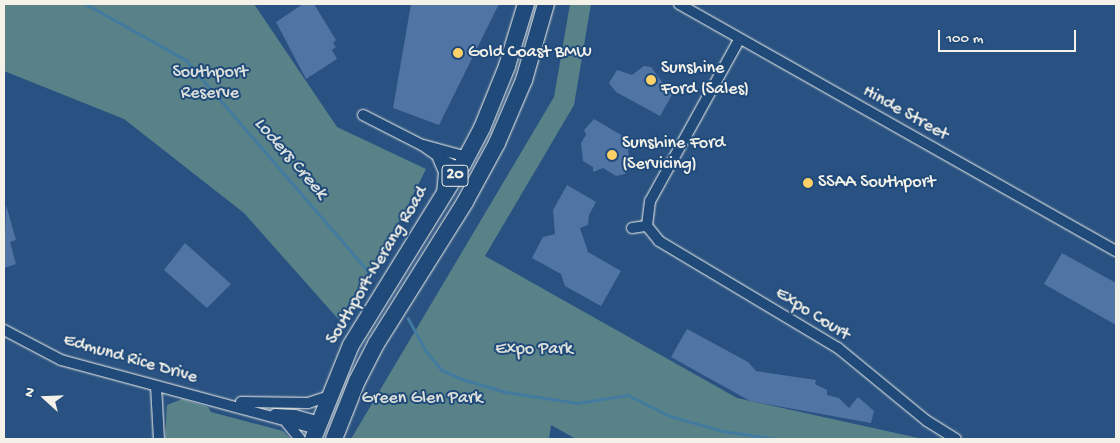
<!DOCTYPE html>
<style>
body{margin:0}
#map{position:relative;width:1120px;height:443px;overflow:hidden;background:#295282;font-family:"Gochi Hand",sans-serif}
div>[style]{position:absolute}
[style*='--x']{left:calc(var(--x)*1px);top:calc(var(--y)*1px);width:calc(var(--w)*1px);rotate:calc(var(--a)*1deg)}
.green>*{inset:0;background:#588288}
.stream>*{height:2.5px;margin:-1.25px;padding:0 1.25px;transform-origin:1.25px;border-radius:1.25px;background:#437ba0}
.building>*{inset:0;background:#5074a3}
.roads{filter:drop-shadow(0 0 1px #f4f1e8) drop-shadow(0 0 1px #f4f1e8)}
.street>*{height:10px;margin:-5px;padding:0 5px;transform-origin:5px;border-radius:5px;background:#1f4a7a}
.primary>*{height:16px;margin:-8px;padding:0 8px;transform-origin:8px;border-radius:8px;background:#1f4a7a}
.dots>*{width:14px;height:14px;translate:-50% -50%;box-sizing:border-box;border:2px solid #1f4a7a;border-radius:50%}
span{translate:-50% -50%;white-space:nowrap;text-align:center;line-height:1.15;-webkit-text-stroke:4px #1f4a7a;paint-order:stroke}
.shield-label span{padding:1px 4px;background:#1f4a7a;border:1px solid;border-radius:4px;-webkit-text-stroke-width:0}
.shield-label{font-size:16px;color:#f4f1e8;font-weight:700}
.poi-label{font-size:18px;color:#f4f1e8}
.left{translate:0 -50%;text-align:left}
.park-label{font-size:18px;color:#dde0da}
.street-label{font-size:18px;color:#f4f1e8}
.water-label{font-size:19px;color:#d9dfdd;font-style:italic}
.frame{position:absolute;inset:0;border:5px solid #f4f1e8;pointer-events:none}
.north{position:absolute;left:20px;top:373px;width:50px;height:50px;-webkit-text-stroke:4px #1f4a7a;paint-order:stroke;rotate:290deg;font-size:14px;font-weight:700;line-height:20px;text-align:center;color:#f4f1e8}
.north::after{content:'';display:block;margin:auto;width:18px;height:22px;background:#f4f1e8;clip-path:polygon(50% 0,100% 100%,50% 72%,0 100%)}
.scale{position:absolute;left:938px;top:30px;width:138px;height:22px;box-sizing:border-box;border:2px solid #f4f1e8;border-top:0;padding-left:6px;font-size:15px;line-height:18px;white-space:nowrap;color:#f4f1e8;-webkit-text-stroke:4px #1f4a7a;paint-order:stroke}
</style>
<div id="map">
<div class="green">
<i style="clip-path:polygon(4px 4px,254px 4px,337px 127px,426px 169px,403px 215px,339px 320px,244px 213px,124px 119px,4px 71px)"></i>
<i style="clip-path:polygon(570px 4px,591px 4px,574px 105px,485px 256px,737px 398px,923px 439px,576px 439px,551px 425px,549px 439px,351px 439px,554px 97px)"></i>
<i style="clip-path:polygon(182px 399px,208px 407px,211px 412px,283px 431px,291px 439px,165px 439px,167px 405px)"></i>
</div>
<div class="stream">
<i style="--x:86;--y:4;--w:115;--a:29.2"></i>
<i style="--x:186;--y:60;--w:281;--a:49.2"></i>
<i style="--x:408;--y:318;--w:38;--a:61"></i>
<i style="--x:426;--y:351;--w:25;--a:50"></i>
<i style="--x:442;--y:370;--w:22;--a:24"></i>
<i style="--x:462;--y:379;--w:46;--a:16.5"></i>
<i style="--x:506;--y:392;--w:72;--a:8.8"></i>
<i style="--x:577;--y:403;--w:52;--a:-8.9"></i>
<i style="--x:628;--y:395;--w:47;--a:26.6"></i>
<i style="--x:670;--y:416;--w:55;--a:15.8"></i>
<i style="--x:723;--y:431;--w:56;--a:8.3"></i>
</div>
<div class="building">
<i style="clip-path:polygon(303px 4px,314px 4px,336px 40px,333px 43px,336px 47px,332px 50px,337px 59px,306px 79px,276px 22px)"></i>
<i style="clip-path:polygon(411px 4px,499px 4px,439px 125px,393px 108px)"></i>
<i style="clip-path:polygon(644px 66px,651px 67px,662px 82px,672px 89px,672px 95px,660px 116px,616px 92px,609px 83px,617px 70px,632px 75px)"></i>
<i style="clip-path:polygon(594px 119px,633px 142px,628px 151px,630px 163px,625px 174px,616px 176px,603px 168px,593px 172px,593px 167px,583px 161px,581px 143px,586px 135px,584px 130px)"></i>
<i style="clip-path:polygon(567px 185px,596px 202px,589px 215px,588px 225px,580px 228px,588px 252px,621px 271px,601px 306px,565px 286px,561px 274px,532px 258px,543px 237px,555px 234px,553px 210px)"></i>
<i style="clip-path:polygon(6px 205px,16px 240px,10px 242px,16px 264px,4px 268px)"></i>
<i style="clip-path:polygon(185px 243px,231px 284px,207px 308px,164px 270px)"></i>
<i style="clip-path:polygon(1062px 253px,1116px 283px,1116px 325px,1044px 284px)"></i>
<i style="clip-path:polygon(687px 329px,748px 362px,756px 371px,816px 380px,815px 384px,827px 390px,827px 395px,839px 398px,849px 408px,858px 397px,874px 411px,871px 423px,750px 401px,671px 357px)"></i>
</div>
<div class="roads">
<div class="street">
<i style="--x:679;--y:4;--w:502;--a:29.48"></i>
<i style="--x:739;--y:40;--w:184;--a:118.9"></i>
<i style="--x:650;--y:201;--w:25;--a:97"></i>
<i style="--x:647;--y:226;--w:19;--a:51"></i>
<i style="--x:659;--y:241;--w:209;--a:30.9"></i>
<i style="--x:838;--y:348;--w:115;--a:39.4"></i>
<i style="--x:927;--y:421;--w:34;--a:32"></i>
<i style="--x:363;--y:115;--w:66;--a:27"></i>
<i style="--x:422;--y:145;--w:28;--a:35"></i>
<i style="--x:445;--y:161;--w:11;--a:27"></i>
<i style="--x:455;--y:166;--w:8;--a:-14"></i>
<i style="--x:463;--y:164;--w:9;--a:-108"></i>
<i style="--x:460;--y:155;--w:39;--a:-165"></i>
<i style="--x:438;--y:158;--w:15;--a:67"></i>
<i style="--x:444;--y:172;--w:21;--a:95"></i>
<i style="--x:632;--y:228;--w:15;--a:-8"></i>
<i style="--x:4;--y:330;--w:64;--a:27.8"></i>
<i style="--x:61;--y:360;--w:265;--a:15.1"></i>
<i style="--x:156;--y:386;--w:53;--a:86.8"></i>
<i style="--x:241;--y:402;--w:67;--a:0.9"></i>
<i style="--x:308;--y:403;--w:22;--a:-18"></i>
<i style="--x:275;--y:414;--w:20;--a:3"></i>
<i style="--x:295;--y:415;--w:26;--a:16"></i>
<i style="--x:287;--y:423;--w:21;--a:51"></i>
</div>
<div class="primary">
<i style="--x:313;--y:439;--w:101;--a:-68"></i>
<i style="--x:351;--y:345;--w:213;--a:-58.3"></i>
<i style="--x:463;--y:164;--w:41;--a:-62.2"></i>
<i style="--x:482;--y:128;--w:67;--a:-68"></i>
<i style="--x:507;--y:66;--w:65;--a:-73"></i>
<i style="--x:334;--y:439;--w:62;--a:-68.4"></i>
<i style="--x:357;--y:381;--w:42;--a:-62.8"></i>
<i style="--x:376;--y:344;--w:168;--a:-57.9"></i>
<i style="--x:465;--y:202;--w:67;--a:-61.5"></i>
<i style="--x:497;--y:143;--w:69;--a:-66.8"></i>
<i style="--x:524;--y:80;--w:79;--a:-73.9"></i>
</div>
</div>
<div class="dots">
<i style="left:458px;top:53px;background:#ffd166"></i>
<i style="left:651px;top:80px;background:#ffd166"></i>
<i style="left:612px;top:155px;background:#ffd166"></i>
<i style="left:808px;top:183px;background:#ffd166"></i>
</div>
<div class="shield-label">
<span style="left:455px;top:176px">20</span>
</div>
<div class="poi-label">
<span class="left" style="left:468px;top:53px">Gold Coast BMW</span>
<span class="left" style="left:661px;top:80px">Sunshine<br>Ford (Sales)</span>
<span class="left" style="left:622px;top:155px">Sunshine Ford<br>(Servicing)</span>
<span class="left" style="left:818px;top:183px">SSAA Southport</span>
</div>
<div class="park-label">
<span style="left:210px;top:84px">Southport<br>Reserve</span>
<span style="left:534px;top:350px">Expo Park</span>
<span style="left:422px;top:399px">Green Glen Park</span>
</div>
<div class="street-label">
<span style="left:905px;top:114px;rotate:29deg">Hinde Street</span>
<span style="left:378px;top:266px;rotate:-59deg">Southport-Nerang Road</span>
<span style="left:812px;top:315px;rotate:32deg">Expo Court</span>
<span style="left:130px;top:360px;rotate:16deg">Edmund Rice Drive</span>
</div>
<div class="water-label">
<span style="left:290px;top:159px;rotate:49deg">Loders Creek</span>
</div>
<div class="frame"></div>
<div class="north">N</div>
<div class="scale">100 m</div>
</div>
